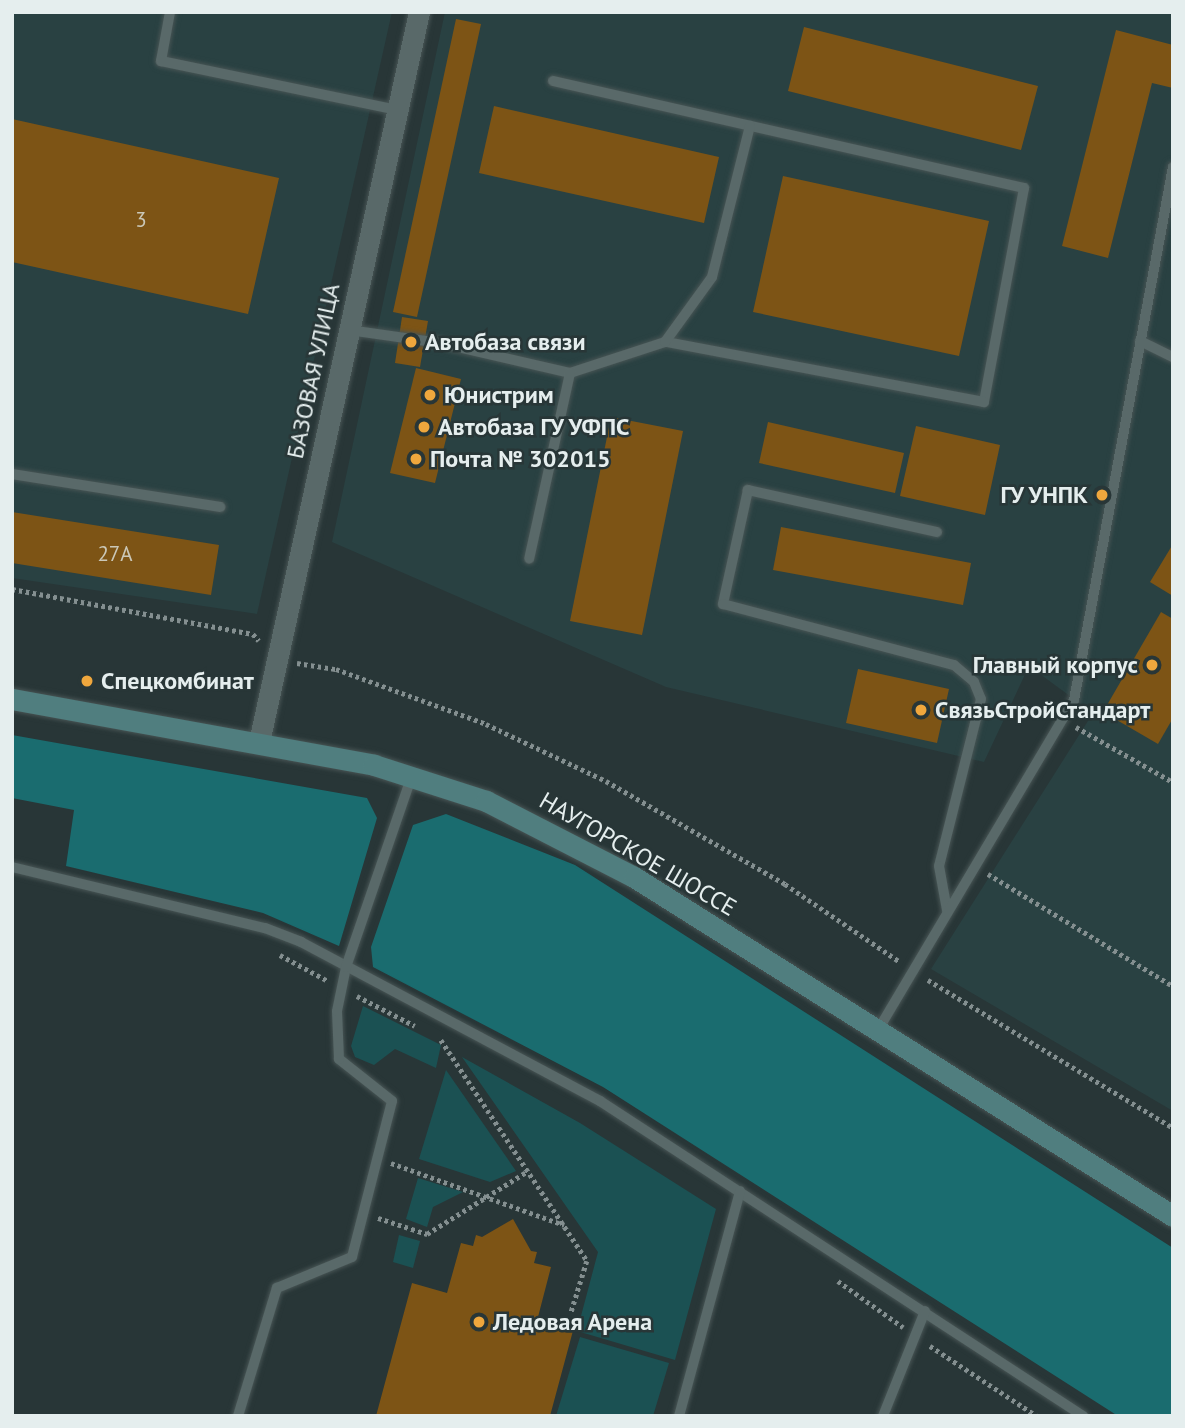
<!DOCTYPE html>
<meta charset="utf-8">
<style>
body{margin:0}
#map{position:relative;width:1185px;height:1428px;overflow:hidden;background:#283637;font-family:"PT Sans",sans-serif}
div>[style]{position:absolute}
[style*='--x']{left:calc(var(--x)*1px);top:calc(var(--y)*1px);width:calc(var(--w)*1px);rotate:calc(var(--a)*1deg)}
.built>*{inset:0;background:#294142}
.green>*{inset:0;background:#1b5153}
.forest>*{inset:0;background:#1a6c6f}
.building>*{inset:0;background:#7d5415}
.path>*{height:4.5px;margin-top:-2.25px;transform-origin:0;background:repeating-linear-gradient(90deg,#848f90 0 3.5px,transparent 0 7px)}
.roads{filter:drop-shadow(0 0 2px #475454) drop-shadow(0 0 2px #475454)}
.lane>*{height:10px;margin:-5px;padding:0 5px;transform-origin:5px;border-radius:5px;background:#596969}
.street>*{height:21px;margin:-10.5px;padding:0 10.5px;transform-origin:10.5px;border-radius:10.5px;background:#596969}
.secondary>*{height:21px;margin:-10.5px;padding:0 10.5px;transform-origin:10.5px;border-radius:10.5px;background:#507e7f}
.dots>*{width:19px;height:19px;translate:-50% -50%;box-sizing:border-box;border:4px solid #283637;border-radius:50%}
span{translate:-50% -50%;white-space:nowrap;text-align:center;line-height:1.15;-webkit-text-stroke:5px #283637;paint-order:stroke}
.number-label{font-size:21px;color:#cbc8b8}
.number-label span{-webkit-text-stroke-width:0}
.poi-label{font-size:24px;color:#e5eeee;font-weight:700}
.left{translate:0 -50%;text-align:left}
.right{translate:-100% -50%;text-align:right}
.street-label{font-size:24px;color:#e5eeee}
.frame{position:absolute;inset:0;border:14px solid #e5eeee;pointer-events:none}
</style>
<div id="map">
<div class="built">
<i style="clip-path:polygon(12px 12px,392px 12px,257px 614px,12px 578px)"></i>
<i style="clip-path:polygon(445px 12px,1173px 12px,1173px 1111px,931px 969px,1093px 713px,1029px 666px,984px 762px,666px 687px,332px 542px)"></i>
</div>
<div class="green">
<i style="clip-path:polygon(363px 1006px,441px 1045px,436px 1068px,395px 1049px,374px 1065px,355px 1057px,351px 1046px)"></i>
<i style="clip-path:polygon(462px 1057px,580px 1123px,716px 1209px,675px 1360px,577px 1331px,598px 1252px)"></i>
<i style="clip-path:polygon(446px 1070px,516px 1171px,490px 1182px,419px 1159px)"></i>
<i style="clip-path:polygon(418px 1178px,463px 1192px,433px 1207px,427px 1227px,406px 1219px)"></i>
<i style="clip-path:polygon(399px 1235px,420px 1241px,413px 1268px,393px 1262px)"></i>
<i style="clip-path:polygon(580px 1337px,669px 1363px,653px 1416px,556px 1416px)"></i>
</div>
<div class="forest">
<i style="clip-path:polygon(12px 735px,367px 798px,377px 818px,339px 946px,263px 913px,66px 866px,74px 810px,12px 798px)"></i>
<i style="clip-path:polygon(446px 814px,575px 865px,1173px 1248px,1173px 1416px,1118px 1416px,603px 1087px,373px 967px,371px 947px,413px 825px)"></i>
</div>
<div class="building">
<i style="clip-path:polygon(456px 19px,481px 24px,417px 317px,393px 312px)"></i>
<i style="clip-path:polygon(804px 27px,1038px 86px,1021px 150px,788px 91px)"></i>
<i style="clip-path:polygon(1116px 30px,1173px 45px,1173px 88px,1152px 83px,1108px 258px,1062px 246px)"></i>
<i style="clip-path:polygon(494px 106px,719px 157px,704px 223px,479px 173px)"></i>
<i style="clip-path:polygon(12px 119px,279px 178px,248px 314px,12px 262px)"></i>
<i style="clip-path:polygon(783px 176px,989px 221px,959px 356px,753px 312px)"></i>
<i style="clip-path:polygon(402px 317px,428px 321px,420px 367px,395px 363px)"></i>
<i style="clip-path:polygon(416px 368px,461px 379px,435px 483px,390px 473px)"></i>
<i style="clip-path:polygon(611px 417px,683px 431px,642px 635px,570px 621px)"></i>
<i style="clip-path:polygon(768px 422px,904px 453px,895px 493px,759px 463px)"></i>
<i style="clip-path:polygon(916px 426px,1000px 445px,985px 515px,900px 496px)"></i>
<i style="clip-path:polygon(12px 512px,219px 545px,211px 595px,12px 563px)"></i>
<i style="clip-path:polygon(781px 527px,971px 563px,963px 605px,773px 570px)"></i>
<i style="clip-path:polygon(1173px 544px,1173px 596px,1150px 582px)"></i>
<i style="clip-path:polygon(1161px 612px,1173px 619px,1173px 718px,1158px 744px,1103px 712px)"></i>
<i style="clip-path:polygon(858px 669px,949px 689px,937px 743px,846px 723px)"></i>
<i style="clip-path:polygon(513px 1219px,531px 1251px,537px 1252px,534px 1263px,551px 1267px,538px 1317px,574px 1327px,550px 1416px,376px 1416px,412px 1283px,447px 1293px,461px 1243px,473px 1246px,476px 1235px,482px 1237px)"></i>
</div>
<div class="path">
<i style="--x:12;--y:589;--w:245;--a:10.6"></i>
<i style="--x:253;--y:634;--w:9;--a:49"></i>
<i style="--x:297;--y:663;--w:39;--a:9"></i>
<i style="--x:336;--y:669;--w:160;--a:20.1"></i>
<i style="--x:486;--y:724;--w:133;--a:25.4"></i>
<i style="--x:606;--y:781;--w:207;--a:29.9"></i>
<i style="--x:785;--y:884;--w:139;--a:34.1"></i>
<i style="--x:1076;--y:727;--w:112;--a:29.6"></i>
<i style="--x:988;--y:874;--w:216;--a:31.2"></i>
<i style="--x:280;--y:955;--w:55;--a:28.4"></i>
<i style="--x:928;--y:980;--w:286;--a:31.1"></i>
<i style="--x:357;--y:996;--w:65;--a:27.3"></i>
<i style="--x:441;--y:1040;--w:265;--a:56.5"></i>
<i style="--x:587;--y:1261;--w:54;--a:107.1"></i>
<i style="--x:391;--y:1163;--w:184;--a:19.7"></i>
<i style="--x:378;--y:1218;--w:52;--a:18.1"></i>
<i style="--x:427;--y:1234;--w:119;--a:-32"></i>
<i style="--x:838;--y:1281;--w:80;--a:35.3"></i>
<i style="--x:930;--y:1346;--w:128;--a:33.2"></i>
</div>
<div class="roads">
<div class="lane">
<i style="--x:170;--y:12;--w:50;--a:100.4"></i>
<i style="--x:161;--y:61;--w:242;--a:11.7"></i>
<i style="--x:553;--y:81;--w:483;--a:12.8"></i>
<i style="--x:1024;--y:188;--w:218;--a:100.6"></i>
<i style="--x:984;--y:402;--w:325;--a:-169.3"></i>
<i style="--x:665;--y:342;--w:100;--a:161.9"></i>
<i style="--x:349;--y:330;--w:92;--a:8.1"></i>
<i style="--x:440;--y:343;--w:133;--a:13"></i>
<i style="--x:570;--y:373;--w:190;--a:102.4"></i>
<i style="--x:1140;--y:341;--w:37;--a:26"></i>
<i style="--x:665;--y:342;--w:80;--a:-54.1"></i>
<i style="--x:712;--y:277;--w:156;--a:-75.9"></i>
<i style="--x:12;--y:474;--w:211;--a:9"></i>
<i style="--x:937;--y:532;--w:194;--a:-167.5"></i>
<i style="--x:748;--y:490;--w:117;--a:102.4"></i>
<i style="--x:723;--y:604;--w:239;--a:14.8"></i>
<i style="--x:954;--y:665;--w:26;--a:40"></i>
<i style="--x:974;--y:682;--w:18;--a:68"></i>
<i style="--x:981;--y:699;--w:172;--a:104.1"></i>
<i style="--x:939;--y:866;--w:45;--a:79.7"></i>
<i style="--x:12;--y:867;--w:260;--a:13.6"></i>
<i style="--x:265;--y:928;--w:39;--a:21"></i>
<i style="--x:301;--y:942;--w:339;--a:28"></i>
<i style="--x:600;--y:1101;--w:577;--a:33.11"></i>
<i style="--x:878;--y:1030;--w:384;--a:-59.3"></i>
<i style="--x:1074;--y:700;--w:542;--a:-79.48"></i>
<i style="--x:238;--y:1416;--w:134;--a:-73.1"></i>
<i style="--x:277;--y:1288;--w:81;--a:-22.5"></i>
<i style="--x:352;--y:1257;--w:161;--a:-75.6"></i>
<i style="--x:392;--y:1101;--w:68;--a:-141.6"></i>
<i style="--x:339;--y:1059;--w:48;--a:-92.4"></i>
<i style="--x:337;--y:1011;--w:45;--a:-78.4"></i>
<i style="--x:346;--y:967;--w:203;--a:-71"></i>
<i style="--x:679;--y:1416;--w:233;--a:-74.8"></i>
<i style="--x:883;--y:1416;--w:113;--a:-68.2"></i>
</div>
<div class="street">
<i style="--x:259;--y:742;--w:747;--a:-77.64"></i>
</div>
<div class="secondary">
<i style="--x:12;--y:699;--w:368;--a:10.3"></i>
<i style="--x:374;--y:765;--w:118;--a:17.8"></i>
<i style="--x:486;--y:801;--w:166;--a:27.2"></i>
<i style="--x:634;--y:877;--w:637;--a:32.17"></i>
</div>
</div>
<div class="dots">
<i style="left:411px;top:342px;background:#efa73d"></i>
<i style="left:430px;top:395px;background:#efa73d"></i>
<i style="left:424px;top:427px;background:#efa73d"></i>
<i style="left:416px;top:459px;background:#efa73d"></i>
<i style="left:1102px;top:495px;background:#efa73d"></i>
<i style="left:1152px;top:665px;background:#efa73d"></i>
<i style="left:87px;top:681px;background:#efa73d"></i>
<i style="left:921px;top:710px;background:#efa73d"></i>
<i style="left:479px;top:1322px;background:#efa73d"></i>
</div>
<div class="number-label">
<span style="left:141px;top:220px">3</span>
<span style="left:115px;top:554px">27А</span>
</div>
<div class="poi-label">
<span class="left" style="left:425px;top:342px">Автобаза связи</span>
<span class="left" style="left:444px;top:395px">Юнистрим</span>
<span class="left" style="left:438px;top:427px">Автобаза ГУ УФПС</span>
<span class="left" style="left:430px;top:459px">Почта № 302015</span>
<span class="right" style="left:1088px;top:495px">ГУ УНПК</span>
<span class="right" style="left:1138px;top:665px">Главный корпус</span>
<span class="left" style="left:101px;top:681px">Спецкомбинат</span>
<span class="left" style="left:935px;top:710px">СвязьСтройСтандарт</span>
<span class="left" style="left:493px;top:1322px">Ледовая Арена</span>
</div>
<div class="street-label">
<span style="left:313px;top:371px;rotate:-78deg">БАЗОВАЯ УЛИЦА</span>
<span style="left:638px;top:854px;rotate:30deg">НАУГОРСКОЕ ШОССЕ</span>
</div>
<div class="frame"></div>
</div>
